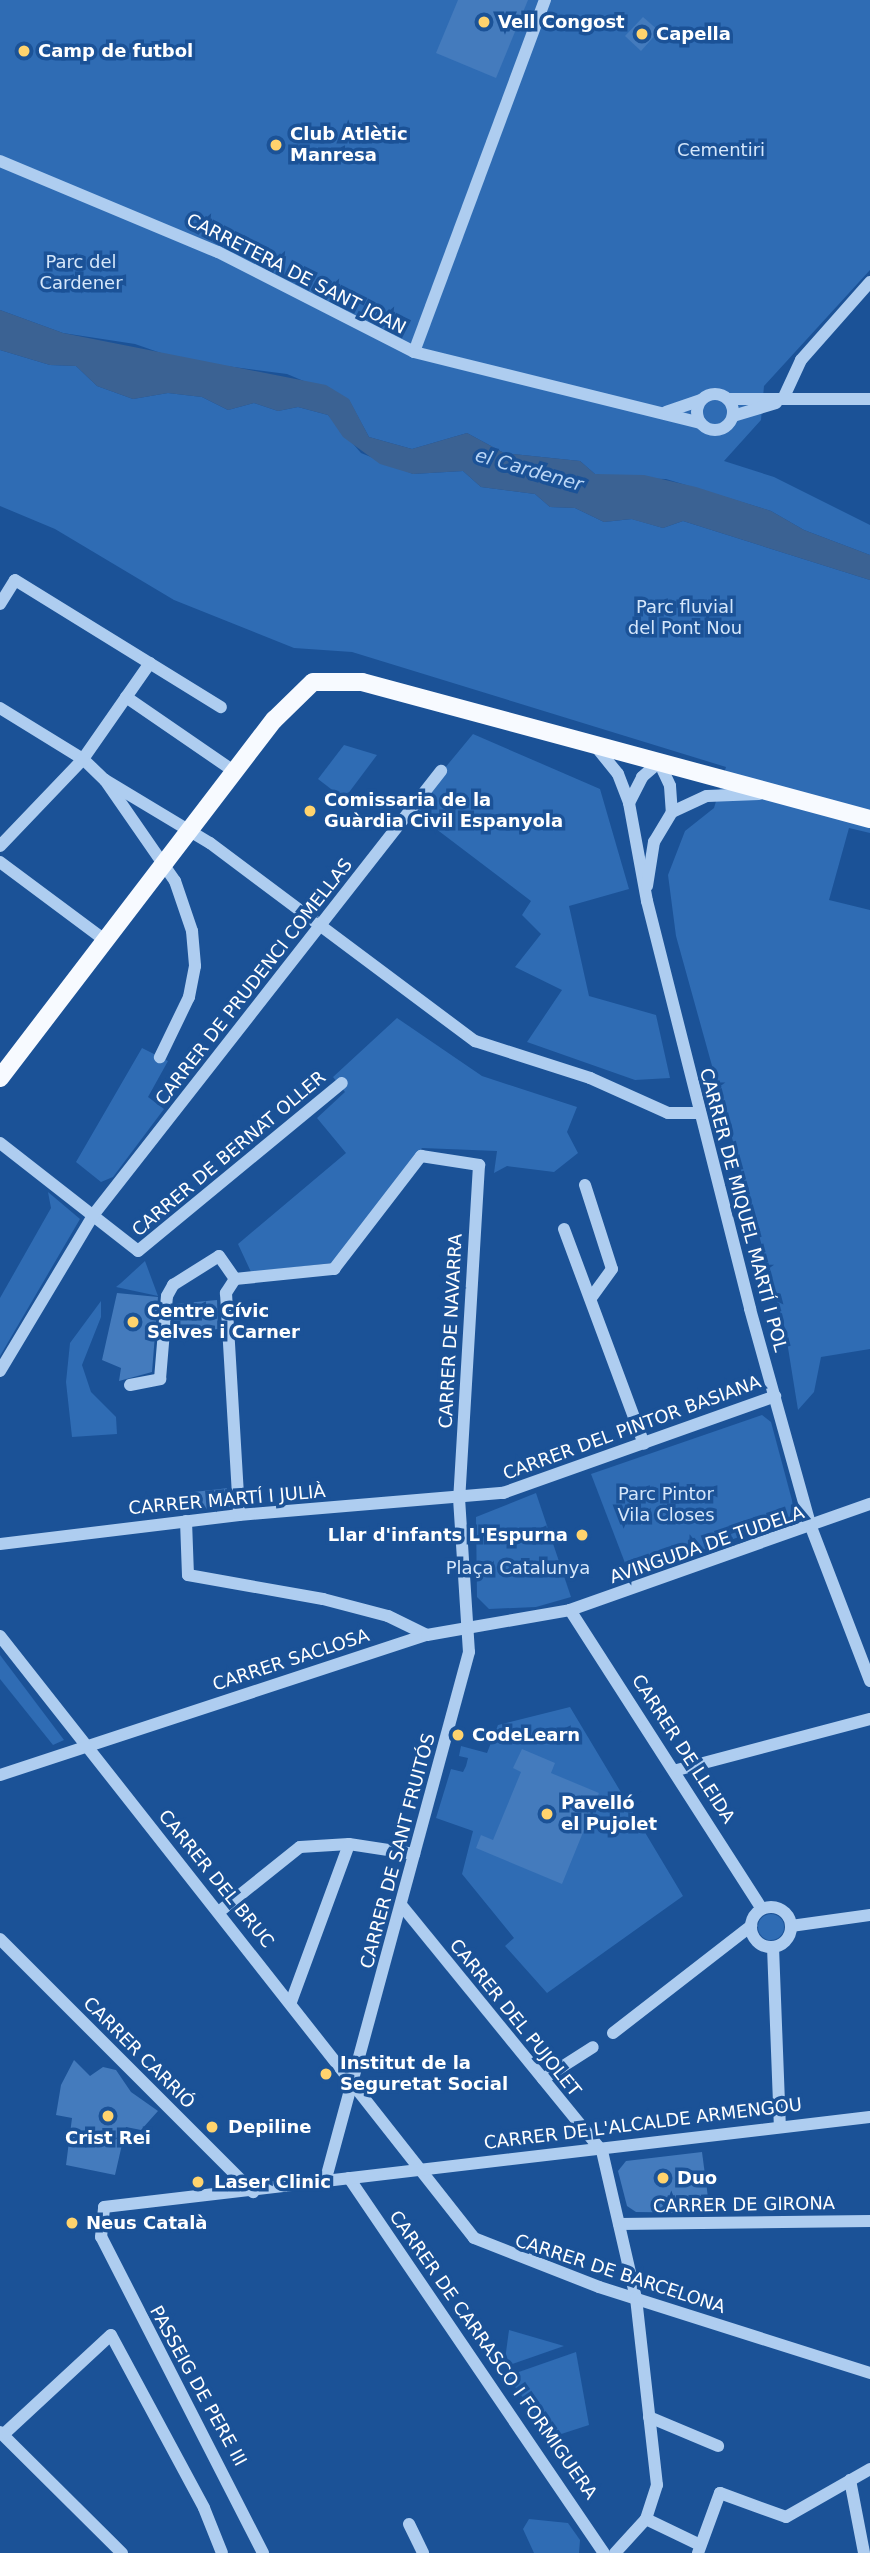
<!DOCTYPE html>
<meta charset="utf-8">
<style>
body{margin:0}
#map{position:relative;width:870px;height:2553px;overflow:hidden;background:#1b5297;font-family:"DejaVu Sans",sans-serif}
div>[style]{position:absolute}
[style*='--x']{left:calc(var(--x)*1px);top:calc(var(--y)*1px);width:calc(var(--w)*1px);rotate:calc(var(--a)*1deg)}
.green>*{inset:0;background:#2f6cb4}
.round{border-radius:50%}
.water>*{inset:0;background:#3b6293}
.building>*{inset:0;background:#447bbd}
.minor>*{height:12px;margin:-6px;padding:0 6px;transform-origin:6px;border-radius:6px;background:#aecdf0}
.minor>.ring{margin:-6px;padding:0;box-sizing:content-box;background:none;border:12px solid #aecdf0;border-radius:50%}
.major>*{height:18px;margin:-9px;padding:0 9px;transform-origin:9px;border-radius:9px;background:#f7faff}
.dots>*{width:19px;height:19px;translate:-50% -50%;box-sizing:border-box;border:4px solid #1b5297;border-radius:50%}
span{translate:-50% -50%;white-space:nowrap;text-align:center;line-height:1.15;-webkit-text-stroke:7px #1b5297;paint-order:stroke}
.poi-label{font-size:18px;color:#fff;font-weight:700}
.left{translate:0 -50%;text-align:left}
.right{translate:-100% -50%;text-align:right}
.park-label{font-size:18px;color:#d5e7fb}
.street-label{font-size:18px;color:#fff}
.water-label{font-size:19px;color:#bbd7f7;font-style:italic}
</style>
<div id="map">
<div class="green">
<i style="clip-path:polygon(0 0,870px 0,870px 270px,764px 386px,761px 420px,724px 461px,774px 477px,870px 525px,870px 555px,804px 530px,771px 511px,666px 479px,616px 478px,595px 474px,580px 461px,504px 453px,467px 433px,412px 449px,369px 437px,349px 400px,287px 374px,181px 360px,135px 344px,63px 333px,0 310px)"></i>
<i style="clip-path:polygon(0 350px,50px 365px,76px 366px,97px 386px,133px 399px,168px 393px,202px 397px,228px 410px,254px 403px,278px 411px,298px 407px,328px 415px,361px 453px,413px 474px,463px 471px,481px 487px,535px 494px,550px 507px,575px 508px,604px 522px,632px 519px,663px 528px,683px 521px,870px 580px,870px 833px,849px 828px,829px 900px,870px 910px,870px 1349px,821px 1357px,814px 1392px,798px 1410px,785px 1329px,676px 936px,668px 875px,685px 831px,714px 808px,726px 767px,352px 652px,294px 648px,174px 600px,55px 529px,0 506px)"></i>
<i style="clip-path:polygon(473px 734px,600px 789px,629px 889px,569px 906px,589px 996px,656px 1015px,670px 1078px,635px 1080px,527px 1042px,562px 990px,515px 967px,541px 934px,522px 915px,531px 901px,423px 819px,416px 803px)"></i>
<i style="clip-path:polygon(344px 745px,377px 755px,344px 799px,318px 779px)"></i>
<i style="clip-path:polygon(397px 1018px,482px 1076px,577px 1107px,567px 1132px,578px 1153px,554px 1172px,507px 1166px,494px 1173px,497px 1151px,422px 1148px,332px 1263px,251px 1272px,238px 1244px,346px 1153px,317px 1118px,345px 1092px,333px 1077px)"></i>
<i style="clip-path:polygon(142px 1048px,168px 1061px,148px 1097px,164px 1109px,113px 1177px,101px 1182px,76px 1162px)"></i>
<i style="clip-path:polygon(48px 1192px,80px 1219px,0 1356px,0 1298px,51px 1208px)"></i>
<i style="clip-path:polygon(145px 1261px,158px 1296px,116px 1287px,121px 1283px)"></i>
<i style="clip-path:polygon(101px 1301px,101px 1317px,82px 1365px,91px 1392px,116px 1417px,117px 1434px,72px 1437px,66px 1382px,70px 1343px)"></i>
<i style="clip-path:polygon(762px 1415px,771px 1422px,793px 1504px,789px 1519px,630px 1576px,591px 1474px)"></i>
<i style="clip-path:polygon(536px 1493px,571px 1597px,536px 1607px,489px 1609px,477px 1597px,476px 1517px)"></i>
<i style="clip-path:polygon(0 1655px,64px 1740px,53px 1745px,0 1679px)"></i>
<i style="clip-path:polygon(570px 1707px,683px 1896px,547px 1993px,505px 1946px,514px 1938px,462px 1874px,473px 1831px,436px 1818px,451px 1769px,463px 1772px,466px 1766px,468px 1758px,459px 1756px,461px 1746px,487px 1753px,498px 1725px)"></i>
<i class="round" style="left:758px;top:1914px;width:26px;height:26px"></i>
<i style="clip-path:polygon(509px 2330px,564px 2346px,504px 2367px)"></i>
<i style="clip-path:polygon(576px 2352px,589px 2425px,552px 2437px,507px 2376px)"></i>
<i style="clip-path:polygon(529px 2519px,568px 2523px,580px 2540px,579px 2553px,534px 2553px,523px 2529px)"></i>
</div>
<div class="water">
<i style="clip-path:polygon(0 310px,63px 333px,326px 385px,349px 399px,369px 437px,412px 449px,467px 433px,504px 453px,580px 461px,595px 474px,644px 475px,696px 487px,771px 511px,804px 530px,870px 555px,870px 580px,683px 521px,663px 528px,631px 519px,604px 522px,575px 508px,550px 507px,535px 494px,481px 487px,463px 471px,413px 474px,380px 464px,343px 437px,328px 415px,298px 407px,278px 411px,254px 403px,228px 410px,202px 397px,168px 393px,133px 399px,97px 386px,76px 366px,50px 365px,0 350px)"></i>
</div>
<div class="building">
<i style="clip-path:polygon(458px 0,528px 0,496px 78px,436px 53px)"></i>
<i style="clip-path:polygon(643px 17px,659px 31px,641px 51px,625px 36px)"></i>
<i style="clip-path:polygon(117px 1293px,158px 1297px,152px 1372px,119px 1381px,121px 1368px,102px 1360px)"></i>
<i style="clip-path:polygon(217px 1300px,218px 1329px,173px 1334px,175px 1304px)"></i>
<i style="clip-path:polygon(229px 1488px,230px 1507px,191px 1512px,186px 1505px,185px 1493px)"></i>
<i style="clip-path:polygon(522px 1749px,555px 1763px,551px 1773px,599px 1793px,562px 1884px,476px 1848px,481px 1835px,493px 1840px,521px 1772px,513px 1768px)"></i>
<i style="clip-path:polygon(74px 2060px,90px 2076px,103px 2067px,116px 2070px,131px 2092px,158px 2111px,141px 2130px,126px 2127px,115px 2175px,66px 2165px,72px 2118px,56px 2115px,61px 2085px)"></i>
<i style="clip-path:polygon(702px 2152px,710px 2213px,636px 2212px,627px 2206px,618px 2171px,626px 2161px)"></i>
</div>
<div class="minor">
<i style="--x:0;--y:161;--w:236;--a:22.7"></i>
<i style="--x:218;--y:252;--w:220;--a:27"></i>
<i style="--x:414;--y:352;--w:295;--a:13.9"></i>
<i style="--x:414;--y:352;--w:376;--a:-69.6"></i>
<i class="ring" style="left:697px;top:394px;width:24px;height:24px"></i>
<i style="--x:728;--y:399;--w:142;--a:0"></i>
<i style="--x:783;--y:399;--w:43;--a:-65.2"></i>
<i style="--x:801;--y:360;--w:104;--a:-48.5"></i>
<i style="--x:666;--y:412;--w:37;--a:-19"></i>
<i style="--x:733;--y:416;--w:45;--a:-16.8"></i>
<i style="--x:0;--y:604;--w:28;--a:-58"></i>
<i style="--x:15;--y:580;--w:242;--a:31.7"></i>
<i style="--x:126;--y:697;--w:132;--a:34.5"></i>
<i style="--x:0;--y:708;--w:97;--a:31.6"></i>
<i style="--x:83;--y:759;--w:30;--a:44"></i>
<i style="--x:105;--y:780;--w:123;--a:55.3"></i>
<i style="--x:175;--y:881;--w:53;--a:71.2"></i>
<i style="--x:192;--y:931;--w:35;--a:85"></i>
<i style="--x:195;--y:966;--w:32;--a:101"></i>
<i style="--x:189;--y:997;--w:67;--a:115.8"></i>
<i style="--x:597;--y:748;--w:33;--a:51"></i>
<i style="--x:618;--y:774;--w:31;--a:69"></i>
<i style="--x:629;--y:803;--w:100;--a:79.6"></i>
<i style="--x:647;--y:901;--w:421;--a:75.8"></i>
<i style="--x:750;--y:1309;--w:226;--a:74.4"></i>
<i style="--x:811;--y:1527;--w:165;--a:69"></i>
<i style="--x:105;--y:780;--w:122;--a:31"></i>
<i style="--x:210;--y:843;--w:331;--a:36.8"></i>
<i style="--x:475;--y:1041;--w:121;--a:17.8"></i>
<i style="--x:590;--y:1078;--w:85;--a:24.2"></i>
<i style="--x:668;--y:1113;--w:30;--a:0"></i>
<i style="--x:629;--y:803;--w:29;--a:-63"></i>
<i style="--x:642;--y:777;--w:23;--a:-41"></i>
<i style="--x:659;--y:762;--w:26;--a:65"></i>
<i style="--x:670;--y:786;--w:26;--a:86"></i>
<i style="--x:0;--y:846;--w:120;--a:-46.3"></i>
<i style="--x:83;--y:759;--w:117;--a:-55.1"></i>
<i style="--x:0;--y:862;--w:132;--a:36.7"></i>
<i style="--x:647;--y:886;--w:45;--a:-81"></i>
<i style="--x:654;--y:842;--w:35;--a:-59"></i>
<i style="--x:672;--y:812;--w:38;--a:-25"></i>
<i style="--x:707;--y:796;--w:52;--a:-2.2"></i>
<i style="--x:0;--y:1143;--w:175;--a:38"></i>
<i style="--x:138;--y:1251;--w:264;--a:-39.5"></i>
<i style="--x:585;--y:1185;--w:88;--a:72.2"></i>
<i style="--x:612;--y:1269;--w:36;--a:126"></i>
<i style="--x:564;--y:1229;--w:229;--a:69.6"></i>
<i style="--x:235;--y:1279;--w:100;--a:-5.8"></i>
<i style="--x:334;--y:1269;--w:143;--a:-52.4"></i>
<i style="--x:421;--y:1156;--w:59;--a:8.8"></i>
<i style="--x:479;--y:1165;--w:334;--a:93.4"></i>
<i style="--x:459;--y:1498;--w:154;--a:86.3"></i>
<i style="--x:469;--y:1652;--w:549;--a:105.2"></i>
<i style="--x:235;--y:1279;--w:17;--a:123"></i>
<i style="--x:226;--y:1293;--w:222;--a:86.6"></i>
<i style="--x:0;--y:1371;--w:183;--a:-59.1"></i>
<i style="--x:94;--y:1214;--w:563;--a:-51.93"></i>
<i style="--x:130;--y:1385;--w:31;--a:-11"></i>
<i style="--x:160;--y:1379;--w:83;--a:-85.2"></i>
<i style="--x:167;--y:1296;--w:13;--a:-61"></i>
<i style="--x:173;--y:1285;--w:54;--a:-32.2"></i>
<i style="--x:219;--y:1256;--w:28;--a:55"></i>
<i style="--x:186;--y:1521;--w:54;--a:87.9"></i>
<i style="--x:188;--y:1575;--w:137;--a:10.1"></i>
<i style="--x:323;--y:1599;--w:67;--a:14.7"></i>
<i style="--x:388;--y:1616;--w:43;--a:26"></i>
<i style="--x:0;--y:1544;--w:241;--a:-6.9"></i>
<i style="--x:239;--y:1515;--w:265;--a:-4.8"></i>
<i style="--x:503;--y:1493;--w:289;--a:-19.6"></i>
<i style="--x:570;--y:1610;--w:355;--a:57.3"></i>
<i style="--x:0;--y:1636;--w:766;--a:51.78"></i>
<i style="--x:474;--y:2238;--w:134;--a:21.4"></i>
<i style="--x:599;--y:2287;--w:284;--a:17.6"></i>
<i style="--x:677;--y:1770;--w:200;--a:-14.8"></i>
<i style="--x:0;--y:1775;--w:449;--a:-18.2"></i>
<i style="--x:427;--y:1635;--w:145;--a:-9.9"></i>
<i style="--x:570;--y:1610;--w:318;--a:-19.5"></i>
<i style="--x:402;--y:1906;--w:316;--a:50.8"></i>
<i style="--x:602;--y:2151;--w:151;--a:77"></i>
<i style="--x:636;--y:2298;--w:188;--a:83.6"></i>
<i style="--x:657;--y:2485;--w:36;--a:108"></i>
<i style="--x:646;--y:2519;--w:46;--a:132.4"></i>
<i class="ring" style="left:751px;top:1907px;width:28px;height:28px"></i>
<i style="--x:220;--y:1911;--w:102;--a:-38.7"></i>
<i style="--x:300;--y:1847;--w:49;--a:-3.5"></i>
<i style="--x:349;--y:1844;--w:66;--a:8.7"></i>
<i style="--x:791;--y:1926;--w:80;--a:-7.9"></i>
<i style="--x:0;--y:1939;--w:358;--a:45"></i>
<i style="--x:773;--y:1947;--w:179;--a:87.8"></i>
<i style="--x:291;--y:2002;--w:168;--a:-69.8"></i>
<i style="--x:613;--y:2033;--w:175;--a:-37.8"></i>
<i style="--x:543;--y:2079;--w:59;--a:-32.6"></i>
<i style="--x:349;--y:2178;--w:453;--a:55.8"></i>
<i style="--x:619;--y:2224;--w:251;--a:-0.7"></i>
<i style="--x:649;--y:2417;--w:75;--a:22.8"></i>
<i style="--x:0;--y:2432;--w:172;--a:44.8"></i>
<i style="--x:5;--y:2433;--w:144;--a:-42.8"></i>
<i style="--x:111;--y:2335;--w:196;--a:61.7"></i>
<i style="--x:204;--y:2508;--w:48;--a:68.2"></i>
<i style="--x:850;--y:2480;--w:74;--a:79.1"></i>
<i style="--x:646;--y:2519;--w:60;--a:25.7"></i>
<i style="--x:409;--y:2524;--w:32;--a:64"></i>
<i style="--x:263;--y:2553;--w:355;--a:-117.1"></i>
<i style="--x:101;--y:2237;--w:30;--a:-84"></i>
<i style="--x:104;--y:2207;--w:771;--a:-6.7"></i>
<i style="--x:698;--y:2553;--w:64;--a:-69.9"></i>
<i style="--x:720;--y:2493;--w:70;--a:20"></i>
<i style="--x:786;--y:2517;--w:97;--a:-29.7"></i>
</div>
<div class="major">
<i style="--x:0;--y:1078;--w:451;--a:-52.6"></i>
<i style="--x:274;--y:720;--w:54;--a:-44.3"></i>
<i style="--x:313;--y:682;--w:49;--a:0"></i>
<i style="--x:362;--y:682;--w:526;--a:15.09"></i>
</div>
<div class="dots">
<i style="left:484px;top:22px;background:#ffd36d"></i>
<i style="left:642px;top:34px;background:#ffd36d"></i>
<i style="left:24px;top:51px;background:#ffd36d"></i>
<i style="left:276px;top:145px;background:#ffd36d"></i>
<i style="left:310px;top:811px;background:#ffd36d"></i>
<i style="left:133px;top:1322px;background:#ffd36d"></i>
<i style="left:582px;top:1535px;background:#ffd36d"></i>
<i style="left:458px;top:1735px;background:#ffd36d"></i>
<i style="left:547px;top:1814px;background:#ffd36d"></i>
<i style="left:326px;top:2074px;background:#ffd36d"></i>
<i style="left:108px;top:2116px;background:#ffd36d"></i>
<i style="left:212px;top:2127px;background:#ffd36d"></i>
<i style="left:663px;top:2178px;background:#ffd36d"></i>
<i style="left:198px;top:2182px;background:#ffd36d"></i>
<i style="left:72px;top:2223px;background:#ffd36d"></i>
</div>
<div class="poi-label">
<span class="left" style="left:498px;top:22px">Vell Congost</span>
<span class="left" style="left:656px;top:34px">Capella</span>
<span class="left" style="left:38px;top:51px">Camp de futbol</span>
<span class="left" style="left:290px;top:145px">Club Atlètic<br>Manresa</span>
<span class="left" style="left:324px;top:811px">Comissaria de la<br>Guàrdia Civil Espanyola</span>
<span class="left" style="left:147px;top:1322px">Centre Cívic<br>Selves i Carner</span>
<span class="right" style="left:568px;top:1535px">Llar d'infants L'Espurna</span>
<span class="left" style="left:472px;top:1735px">CodeLearn</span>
<span class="left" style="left:561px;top:1814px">Pavelló<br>el Pujolet</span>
<span class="left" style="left:340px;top:2074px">Institut de la<br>Seguretat Social</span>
<span class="left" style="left:228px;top:2127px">Depiline</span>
<span style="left:108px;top:2138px">Crist Rei</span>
<span class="left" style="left:677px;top:2178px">Duo</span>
<span class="left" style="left:214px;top:2182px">Laser Clinic</span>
<span class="left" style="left:86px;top:2223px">Neus Català</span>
</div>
<div class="park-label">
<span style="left:721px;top:150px">Cementiri</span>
<span style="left:81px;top:273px">Parc del<br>Cardener</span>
<span style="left:685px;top:618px">Parc fluvial<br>del Pont Nou</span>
<span style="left:666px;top:1505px">Parc Pintor<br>Vila Closes</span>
<span style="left:518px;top:1568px">Plaça Catalunya</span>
</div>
<div class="street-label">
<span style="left:296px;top:274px;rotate:27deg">CARRETERA DE SANT JOAN</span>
<span style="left:254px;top:982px;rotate:-52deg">CARRER DE PRUDENCI COMELLAS</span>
<span style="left:229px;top:1154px;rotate:-40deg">CARRER DE BERNAT OLLER</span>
<span style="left:743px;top:1210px;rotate:75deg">CARRER DE MIQUEL MARTÍ I POL</span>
<span style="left:451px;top:1331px;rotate:-87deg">CARRER DE NAVARRA</span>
<span style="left:632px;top:1428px;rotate:-20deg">CARRER DEL PINTOR BASIANA</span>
<span style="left:227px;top:1500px;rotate:-5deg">CARRER MARTÍ I JULIÀ</span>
<span style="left:707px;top:1545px;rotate:-19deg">AVINGUDA DE TUDELA</span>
<span style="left:291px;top:1660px;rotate:-18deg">CARRER SACLOSA</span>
<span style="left:683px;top:1749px;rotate:57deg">CARRER DE LLEIDA</span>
<span style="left:398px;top:1851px;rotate:-75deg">CARRER DE SANT FRUITÓS</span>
<span style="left:216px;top:1879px;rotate:51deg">CARRER DEL BRUC</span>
<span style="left:515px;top:2018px;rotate:51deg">CARRER DEL PUJOLET</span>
<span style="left:139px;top:2053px;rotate:45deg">CARRER CARRIÓ</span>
<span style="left:643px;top:2124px;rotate:-7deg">CARRER DE L'ALCALDE ARMENGOU</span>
<span style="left:744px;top:2205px;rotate:-1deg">CARRER DE GIRONA</span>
<span style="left:620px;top:2274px;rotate:18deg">CARRER DE BARCELONA</span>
<span style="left:493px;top:2355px;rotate:55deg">CARRER DE CARRASCO I FORMIGUERA</span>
<span style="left:198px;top:2386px;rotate:61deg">PASSEIG DE PERE III</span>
</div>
<div class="water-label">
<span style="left:529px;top:470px;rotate:16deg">el Cardener</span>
</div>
</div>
